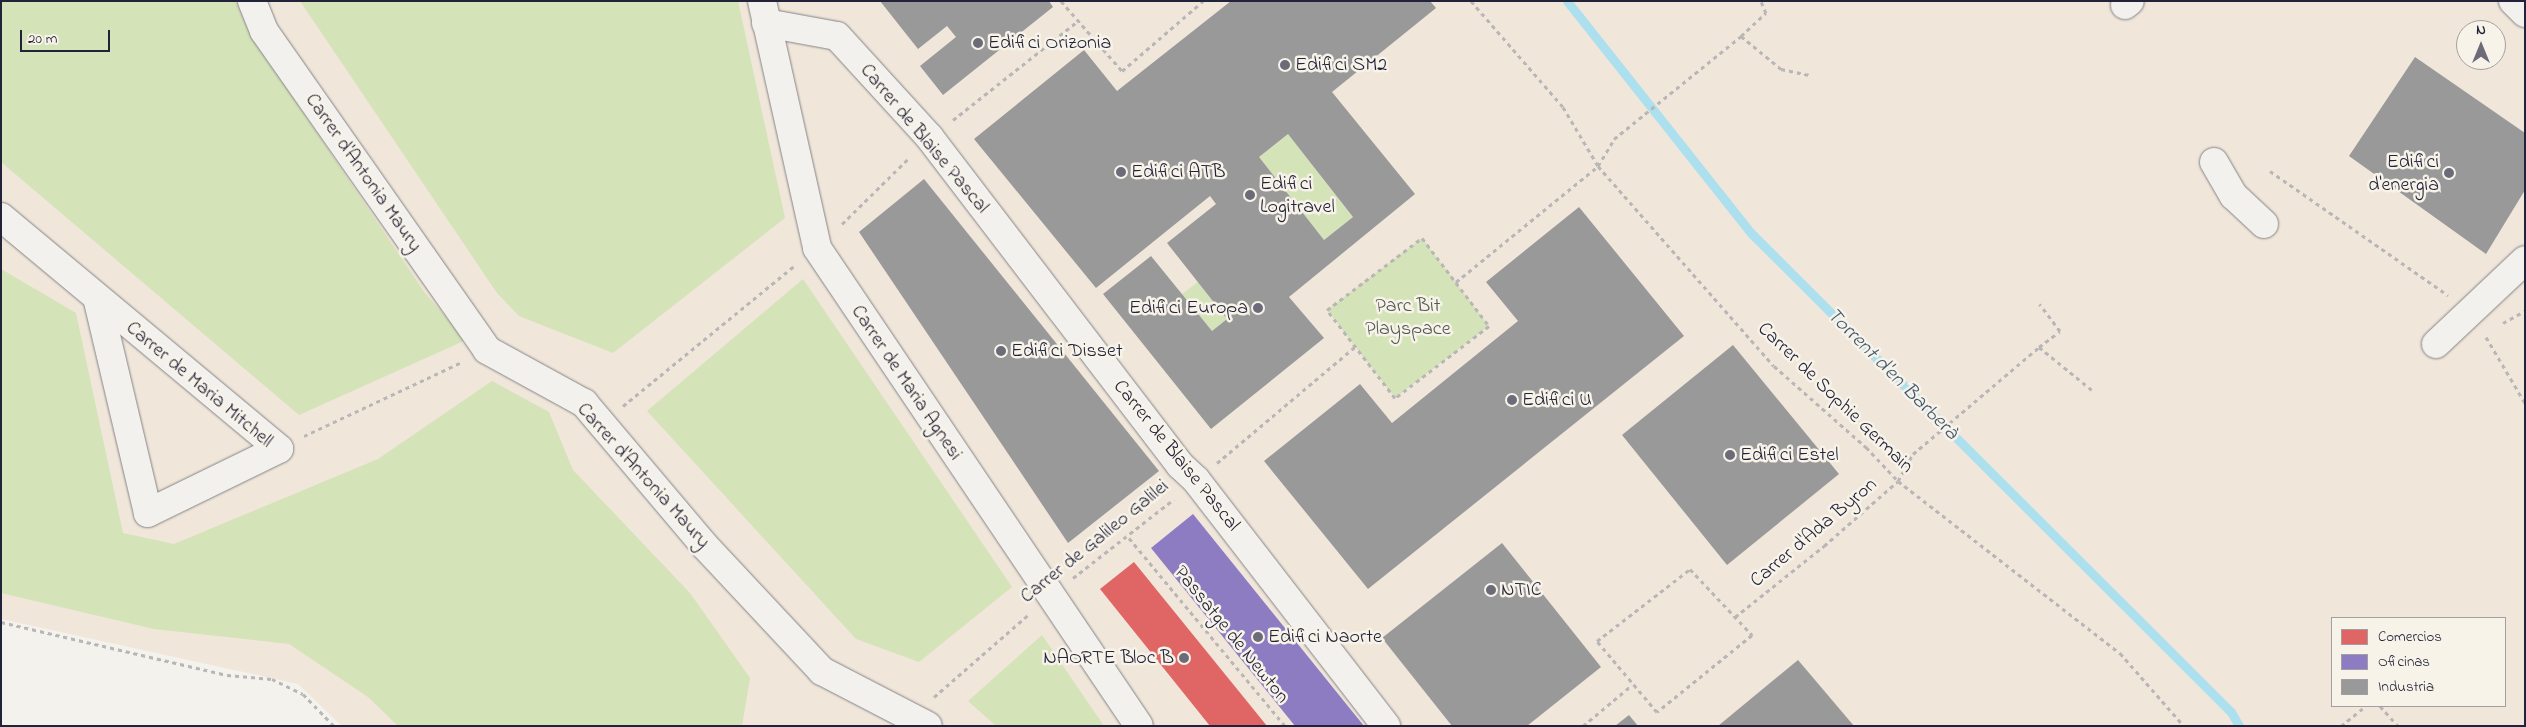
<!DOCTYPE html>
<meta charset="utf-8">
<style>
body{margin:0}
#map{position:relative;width:2526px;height:727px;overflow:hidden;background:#f4f2ec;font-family:"Indie Flower",sans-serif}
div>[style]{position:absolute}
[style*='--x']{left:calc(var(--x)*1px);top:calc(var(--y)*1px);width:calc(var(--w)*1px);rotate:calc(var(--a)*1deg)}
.built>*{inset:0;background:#f0e6da}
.green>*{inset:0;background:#d5e3b9}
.shops>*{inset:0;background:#e06666}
.offices>*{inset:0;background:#8e7cc3}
.industry>*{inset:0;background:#999}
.stream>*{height:9px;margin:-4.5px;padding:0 4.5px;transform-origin:4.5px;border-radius:4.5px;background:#ade0ef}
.path>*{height:3px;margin-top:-1.5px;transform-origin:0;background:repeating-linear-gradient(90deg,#b8b6b6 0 4px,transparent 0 8px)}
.roads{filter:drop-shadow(0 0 1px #858486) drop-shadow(0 0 1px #858486)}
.minor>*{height:28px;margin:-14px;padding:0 14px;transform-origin:14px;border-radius:14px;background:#f2f1ed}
.dots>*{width:14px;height:14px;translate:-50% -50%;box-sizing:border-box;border:2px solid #f7f3e8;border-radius:50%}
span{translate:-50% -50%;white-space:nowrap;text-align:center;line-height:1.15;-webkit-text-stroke:5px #f7f3e8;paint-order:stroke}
.poi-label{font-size:20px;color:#22223b}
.left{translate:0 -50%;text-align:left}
.right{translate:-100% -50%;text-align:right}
.street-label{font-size:20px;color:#22223b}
.park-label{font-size:20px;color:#505854}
.water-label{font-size:21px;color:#435971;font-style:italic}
.frame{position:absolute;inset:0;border:2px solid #22223b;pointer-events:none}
.legend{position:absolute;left:2331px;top:617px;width:175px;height:90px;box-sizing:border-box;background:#f7f3e8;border:1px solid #a29fa3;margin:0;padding:6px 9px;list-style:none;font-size:15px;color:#22223b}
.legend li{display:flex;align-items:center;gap:10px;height:25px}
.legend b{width:25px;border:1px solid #a29fa3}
.north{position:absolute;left:2456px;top:20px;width:50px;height:50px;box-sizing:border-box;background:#f7f3e8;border:1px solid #a29fa3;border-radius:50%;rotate:0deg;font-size:14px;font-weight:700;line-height:20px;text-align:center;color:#22223b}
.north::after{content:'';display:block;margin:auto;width:18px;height:22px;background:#6c6b79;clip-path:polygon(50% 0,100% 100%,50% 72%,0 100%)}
.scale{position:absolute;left:20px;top:30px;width:90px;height:22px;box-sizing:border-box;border:2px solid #22223b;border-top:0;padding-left:6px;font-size:15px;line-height:18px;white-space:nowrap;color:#22223b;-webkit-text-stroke:4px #f7f3e8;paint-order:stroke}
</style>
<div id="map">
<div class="built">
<i style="clip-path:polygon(evenodd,1px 1px,2525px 1px,2525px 726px,342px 726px,298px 684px,1px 619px,1px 1px,2466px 30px,2496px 30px,2496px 60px,2466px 60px,2466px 30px,1px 1px,2332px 618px,2505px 618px,2505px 706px,2332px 706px,2332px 618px)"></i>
</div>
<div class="green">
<i style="clip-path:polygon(1px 1px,236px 1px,249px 32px,425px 293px,466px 340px,299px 415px,1px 162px)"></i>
<i style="clip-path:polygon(300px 1px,738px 1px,785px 218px,613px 353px,519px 316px,497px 293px)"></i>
<i style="clip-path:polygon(1288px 134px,1353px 217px,1324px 240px,1259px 157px)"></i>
<i style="clip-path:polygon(1422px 238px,1489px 326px,1395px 398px,1327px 310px)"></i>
<i style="clip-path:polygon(1px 269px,76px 313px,123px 533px,174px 544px,378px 459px,492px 381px,549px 412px,573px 470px,690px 593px,750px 678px,742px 726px,398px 726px,368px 697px,289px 644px,154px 629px,1px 593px)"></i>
<i style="clip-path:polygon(803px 279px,1012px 587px,919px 662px,856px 639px,647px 411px)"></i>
<i style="clip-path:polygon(1198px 282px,1227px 319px,1212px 331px,1182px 294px)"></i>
<i style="clip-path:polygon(1042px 635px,1104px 726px,996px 726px,968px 701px)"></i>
</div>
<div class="shops">
<i style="clip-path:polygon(1134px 562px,1267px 726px,1210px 726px,1100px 589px)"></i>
</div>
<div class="offices">
<i style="clip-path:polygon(1193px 514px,1364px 726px,1295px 726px,1151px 548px)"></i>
</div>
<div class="industry">
<i style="clip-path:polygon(880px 1px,1049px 1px,1053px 7px,943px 95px,920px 66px,956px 37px,947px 26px,918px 49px)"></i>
<i style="clip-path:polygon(evenodd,1231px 1px,1430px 1px,1436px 8px,1332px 92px,1415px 194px,1289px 297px,1324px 338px,1211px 429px,1103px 294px,1151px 256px,1212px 331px,1227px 319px,1167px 243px,1216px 204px,1210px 196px,1096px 288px,974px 139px,1084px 50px,1117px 91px,1231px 1px,1288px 134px,1353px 217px,1324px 240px,1259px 157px,1288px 134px)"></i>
<i style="clip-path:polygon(2415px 57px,2525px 133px,2525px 190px,2486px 254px,2349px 156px)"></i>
<i style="clip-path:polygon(924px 179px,1159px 471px,1068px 543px,859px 232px)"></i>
<i style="clip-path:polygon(1579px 207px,1684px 336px,1368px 589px,1264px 461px,1360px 384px,1392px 423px,1518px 321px,1486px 282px)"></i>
<i style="clip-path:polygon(1733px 345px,1839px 474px,1727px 565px,1622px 435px)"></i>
<i style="clip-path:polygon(1502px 543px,1601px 667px,1527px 726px,1452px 726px,1382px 638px)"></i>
<i style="clip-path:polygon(1798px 660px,1854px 726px,1718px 726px)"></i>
<i style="clip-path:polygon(1629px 715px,1638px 726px,1615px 726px)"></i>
</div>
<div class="stream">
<i style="--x:1567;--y:1;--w:298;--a:51.6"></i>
<i style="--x:1752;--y:234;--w:677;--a:44.94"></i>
<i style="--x:2231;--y:712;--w:16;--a:60"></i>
</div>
<div class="path">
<i style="--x:1061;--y:1;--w:93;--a:48.9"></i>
<i style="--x:1122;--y:71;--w:107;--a:-40.8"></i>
<i style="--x:1471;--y:1;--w:140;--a:49"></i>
<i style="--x:1563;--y:107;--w:69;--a:59.3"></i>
<i style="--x:1598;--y:166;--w:266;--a:48.7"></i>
<i style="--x:1774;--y:366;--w:123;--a:41.4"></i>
<i style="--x:1866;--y:447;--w:47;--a:46.7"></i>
<i style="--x:1898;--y:481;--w:281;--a:37.8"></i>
<i style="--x:2120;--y:653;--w:97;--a:48.8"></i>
<i style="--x:1741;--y:36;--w:34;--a:-43"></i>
<i style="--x:1766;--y:13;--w:13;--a:-113"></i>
<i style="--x:953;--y:120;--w:159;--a:-38.4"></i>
<i style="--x:2270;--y:171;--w:217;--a:34.9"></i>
<i style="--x:842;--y:224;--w:94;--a:-44.6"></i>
<i style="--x:1422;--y:238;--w:111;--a:52.7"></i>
<i style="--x:1489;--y:326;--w:118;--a:142.5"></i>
<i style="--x:1395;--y:398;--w:111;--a:-127.7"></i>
<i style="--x:1327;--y:310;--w:119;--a:-37.2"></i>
<i style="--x:1456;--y:282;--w:183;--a:-39.2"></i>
<i style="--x:1598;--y:166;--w:31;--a:-59"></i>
<i style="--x:1614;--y:139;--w:164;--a:-39"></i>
<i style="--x:1741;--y:36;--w:52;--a:39.5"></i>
<i style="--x:1781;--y:69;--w:29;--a:12"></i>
<i style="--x:2503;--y:323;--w:25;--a:-29"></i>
<i style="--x:2486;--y:337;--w:77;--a:59.4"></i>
<i style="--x:2039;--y:347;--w:26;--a:-37"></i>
<i style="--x:2060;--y:331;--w:34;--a:-127"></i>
<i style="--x:623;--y:406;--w:221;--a:-39.3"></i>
<i style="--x:304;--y:436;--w:174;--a:-25.1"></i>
<i style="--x:1217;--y:463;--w:182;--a:-40.1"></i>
<i style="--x:1129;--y:538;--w:244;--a:50.3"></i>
<i style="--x:1690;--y:569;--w:91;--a:46.8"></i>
<i style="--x:1752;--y:635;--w:122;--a:141"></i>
<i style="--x:1657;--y:712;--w:93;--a:-130.2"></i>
<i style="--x:1597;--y:641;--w:118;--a:-37.7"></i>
<i style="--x:1073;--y:578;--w:128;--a:-38"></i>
<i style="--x:1735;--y:617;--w:114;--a:-38.6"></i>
<i style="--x:1824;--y:546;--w:98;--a:-41.3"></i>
<i style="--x:1898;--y:481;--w:31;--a:-61"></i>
<i style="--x:1913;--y:454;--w:165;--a:-40.3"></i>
<i style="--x:2039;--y:347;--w:68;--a:39.1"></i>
<i style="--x:1;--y:622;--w:232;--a:13.2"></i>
<i style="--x:227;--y:675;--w:45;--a:5.1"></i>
<i style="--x:272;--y:679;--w:34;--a:26"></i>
<i style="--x:303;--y:694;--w:45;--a:45.9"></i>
<i style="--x:934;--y:697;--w:126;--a:-41.1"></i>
<i style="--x:2380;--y:706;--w:27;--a:48"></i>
<i style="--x:1583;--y:726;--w:64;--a:-39.9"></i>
<i style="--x:2341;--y:726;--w:32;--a:-39"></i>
</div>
<div class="roads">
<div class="minor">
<i style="--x:252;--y:1;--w:32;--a:68"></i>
<i style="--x:264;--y:31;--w:389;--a:55"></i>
<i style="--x:487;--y:350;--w:111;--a:28.7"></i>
<i style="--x:584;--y:403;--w:186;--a:49.8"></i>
<i style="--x:704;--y:545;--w:173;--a:46.9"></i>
<i style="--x:822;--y:671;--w:119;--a:27.4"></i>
<i style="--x:762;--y:1;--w:253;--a:77.4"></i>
<i style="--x:817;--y:248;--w:576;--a:56.03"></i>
<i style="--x:2513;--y:1;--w:17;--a:45"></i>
<i style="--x:2125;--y:5;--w:6;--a:-39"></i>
<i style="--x:766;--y:23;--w:72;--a:10.4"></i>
<i style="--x:837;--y:36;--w:138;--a:47.6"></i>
<i style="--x:930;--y:138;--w:412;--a:52.6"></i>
<i style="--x:1180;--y:465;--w:22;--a:43"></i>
<i style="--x:1196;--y:480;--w:311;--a:52.3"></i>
<i style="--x:2214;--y:162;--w:39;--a:60"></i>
<i style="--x:2234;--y:196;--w:41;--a:43"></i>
<i style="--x:1;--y:217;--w:362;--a:39.8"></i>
<i style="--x:279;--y:449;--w:146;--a:154"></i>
<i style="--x:148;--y:513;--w:218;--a:-103.3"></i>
<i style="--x:2436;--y:344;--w:122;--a:-43.3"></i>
</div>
</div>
<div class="dots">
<i style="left:978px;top:43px;background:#6c6b79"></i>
<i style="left:1285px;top:65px;background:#6c6b79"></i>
<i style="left:1121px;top:172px;background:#6c6b79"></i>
<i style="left:2449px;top:173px;background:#6c6b79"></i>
<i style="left:1250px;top:195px;background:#6c6b79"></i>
<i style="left:1258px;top:308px;background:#6c6b79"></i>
<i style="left:1001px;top:351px;background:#6c6b79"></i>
<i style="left:1512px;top:400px;background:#6c6b79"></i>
<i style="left:1730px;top:455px;background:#6c6b79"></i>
<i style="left:1491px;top:590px;background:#6c6b79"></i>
<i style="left:1258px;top:637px;background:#6c6b79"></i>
<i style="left:1184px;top:658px;background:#6c6b79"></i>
</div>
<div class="poi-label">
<span class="left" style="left:988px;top:43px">Edifici Orizonia</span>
<span class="left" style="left:1295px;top:65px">Edifici SM2</span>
<span class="right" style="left:2439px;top:174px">Edifici<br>d'energia</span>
<span class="left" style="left:1131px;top:172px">Edifici ATB</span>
<span class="left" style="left:1260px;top:196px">Edifici<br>Logitravel</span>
<span class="right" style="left:1248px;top:308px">Edifici Europa</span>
<span class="left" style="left:1011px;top:351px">Edifici Disset</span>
<span class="left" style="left:1522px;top:400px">Edifici U</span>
<span class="left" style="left:1740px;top:455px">Edifici Estel</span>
<span class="left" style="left:1501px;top:590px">NTIC</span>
<span class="left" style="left:1268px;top:637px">Edifici Naorte</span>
<span class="right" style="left:1174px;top:658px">NAORTE Bloc B</span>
</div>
<div class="street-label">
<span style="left:924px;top:139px;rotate:50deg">Carrer de Blaise Pascal</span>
<span style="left:363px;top:173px;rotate:55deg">Carrer d'Antonia Maury</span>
<span style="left:906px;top:383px;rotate:56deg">Carrer de Maria Agnesi</span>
<span style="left:199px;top:385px;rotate:40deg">Carrer de Maria Mitchell</span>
<span style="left:1835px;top:398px;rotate:44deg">Carrer de Sophie Germain</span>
<span style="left:1176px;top:456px;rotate:51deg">Carrer de Blaise Pascal</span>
<span style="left:643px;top:476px;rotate:48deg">Carrer d'Antonia Maury</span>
<span style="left:1814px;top:533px;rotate:-40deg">Carrer d'Ada Byron</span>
<span style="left:1095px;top:542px;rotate:-39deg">Carrer de Galileo Galilei</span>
<span style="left:1231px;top:635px;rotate:51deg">Passatge de Newton</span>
</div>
<div class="park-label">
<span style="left:1408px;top:318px">Parc Bit<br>Playspace</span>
</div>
<div class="water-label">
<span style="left:1892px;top:374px;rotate:45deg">Torrent d'en Barberà</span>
</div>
<div class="frame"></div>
<ul class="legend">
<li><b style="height:14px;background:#e06666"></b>Comercios</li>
<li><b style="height:14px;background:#8e7cc3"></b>Oficinas</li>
<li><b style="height:14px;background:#999"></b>Industria</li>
</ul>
<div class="north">N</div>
<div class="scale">20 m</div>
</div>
